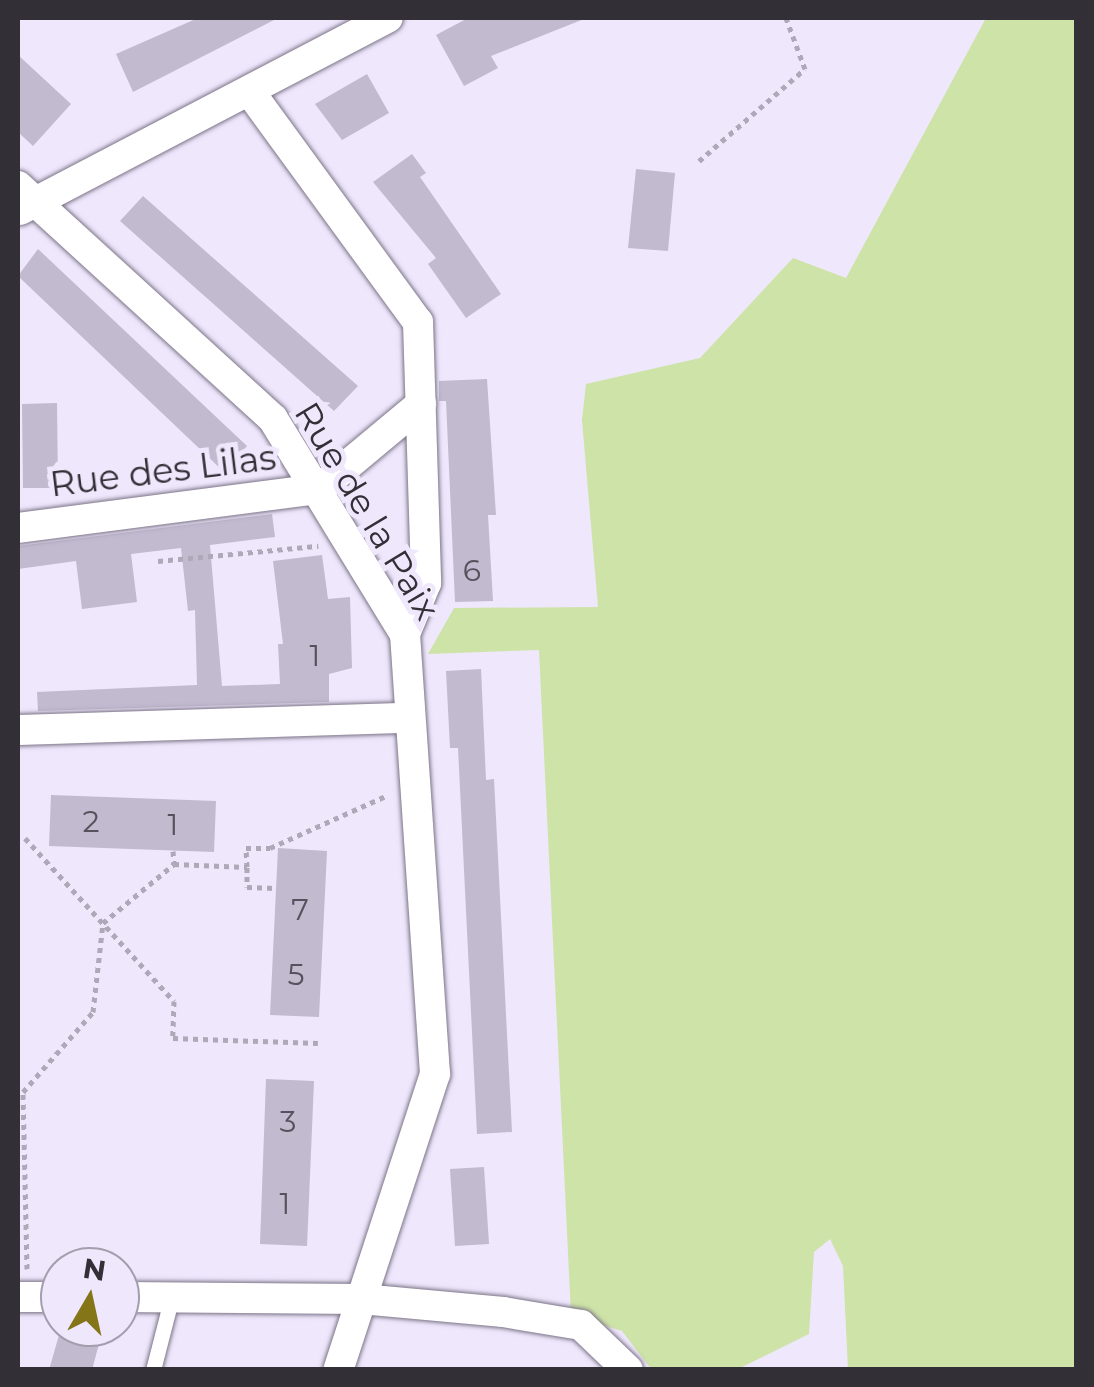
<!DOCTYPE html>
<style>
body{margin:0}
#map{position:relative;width:1094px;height:1387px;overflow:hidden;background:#efe7fc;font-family:Montserrat,sans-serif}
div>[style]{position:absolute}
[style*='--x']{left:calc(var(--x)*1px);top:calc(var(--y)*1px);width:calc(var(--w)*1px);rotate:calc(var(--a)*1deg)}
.green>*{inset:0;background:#cee3a7}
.building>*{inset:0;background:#c2bacf}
.path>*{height:5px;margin-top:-2.5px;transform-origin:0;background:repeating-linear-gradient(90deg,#aea8b9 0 5px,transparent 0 10px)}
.roads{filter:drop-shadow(0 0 2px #7c7487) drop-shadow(0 0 2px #7c7487)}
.lane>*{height:15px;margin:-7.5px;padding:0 7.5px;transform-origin:7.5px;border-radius:7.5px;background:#fff}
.street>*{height:30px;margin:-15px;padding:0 15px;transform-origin:15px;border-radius:15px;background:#fff}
span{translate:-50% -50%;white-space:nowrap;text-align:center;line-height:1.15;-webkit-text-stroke:10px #efe7fc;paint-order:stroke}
.number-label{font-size:30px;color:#56525d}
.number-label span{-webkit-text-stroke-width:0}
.street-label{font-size:35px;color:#322f37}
.frame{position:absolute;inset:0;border:20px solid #322f37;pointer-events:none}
.north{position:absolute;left:40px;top:1247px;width:100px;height:100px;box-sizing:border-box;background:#efe7fc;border:2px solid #a39dad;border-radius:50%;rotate:9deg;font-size:28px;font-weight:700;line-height:40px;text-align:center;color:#322f37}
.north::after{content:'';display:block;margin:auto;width:35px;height:45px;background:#837518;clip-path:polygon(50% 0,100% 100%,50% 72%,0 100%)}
</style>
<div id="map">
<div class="green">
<i style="clip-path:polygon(986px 18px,1076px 18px,1076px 1369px,848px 1369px,843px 1266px,830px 1239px,814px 1252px,809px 1334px,738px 1369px,651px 1369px,622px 1331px,571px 1315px,539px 650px,428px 654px,454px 608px,598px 607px,582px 420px,586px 384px,700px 358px,793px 258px,846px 278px)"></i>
</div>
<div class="building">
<i style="clip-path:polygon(198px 18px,278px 18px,133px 92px,116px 54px)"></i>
<i style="clip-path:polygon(468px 18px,584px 18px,584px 19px,491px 56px,498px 68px,464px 86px,436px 35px)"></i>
<i style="clip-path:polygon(18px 55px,71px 104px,33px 146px,18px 132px)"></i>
<i style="clip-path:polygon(367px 74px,389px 113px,342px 140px,315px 104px)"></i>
<i style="clip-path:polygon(412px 154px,426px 173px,420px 177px,501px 294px,466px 318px,428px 264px,436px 258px,373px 182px)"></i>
<i style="clip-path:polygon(636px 169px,675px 173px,668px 251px,628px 248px)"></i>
<i style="clip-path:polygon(143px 196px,358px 386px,334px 411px,120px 221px)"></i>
<i style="clip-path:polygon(38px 249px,247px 446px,224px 472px,18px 276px)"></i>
<i style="clip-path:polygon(487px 379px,496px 515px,488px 515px,493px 601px,455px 602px,446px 401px,439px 401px,439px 381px)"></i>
<i style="clip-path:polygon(57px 403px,58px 488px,23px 488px,22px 404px)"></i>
<i style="clip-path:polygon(272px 514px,275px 537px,210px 545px,222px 686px,280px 684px,278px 644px,283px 644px,273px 561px,322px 555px,328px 599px,350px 597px,352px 668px,329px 674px,329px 702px,38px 711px,37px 692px,197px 685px,195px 610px,188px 611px,181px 548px,131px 554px,137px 602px,82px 609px,76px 561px,18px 569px,18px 546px)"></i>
<i style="clip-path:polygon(481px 669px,486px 780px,494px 779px,512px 1132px,477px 1134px,458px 748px,450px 748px,446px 671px)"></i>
<i style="clip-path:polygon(51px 795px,216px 801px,214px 852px,49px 846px)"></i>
<i style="clip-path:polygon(278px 848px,327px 851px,319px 1017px,270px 1015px)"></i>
<i style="clip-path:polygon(266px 1079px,314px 1081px,307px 1246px,260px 1244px)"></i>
<i style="clip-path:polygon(484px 1167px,489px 1244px,455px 1246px,450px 1169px)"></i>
<i style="clip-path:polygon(61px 1328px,100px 1340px,92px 1370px,49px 1370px)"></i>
</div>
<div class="path">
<i style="--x:699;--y:161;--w:140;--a:-41"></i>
<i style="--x:805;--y:69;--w:54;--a:-110.4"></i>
<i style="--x:158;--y:561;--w:161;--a:-5.4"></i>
<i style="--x:25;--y:838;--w:221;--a:47.6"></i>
<i style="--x:174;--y:1001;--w:37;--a:92"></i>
<i style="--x:173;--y:1038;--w:145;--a:2"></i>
<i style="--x:173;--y:851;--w:13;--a:86"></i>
<i style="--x:247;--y:867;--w:19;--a:-93"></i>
<i style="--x:246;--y:848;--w:24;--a:0"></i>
<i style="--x:270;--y:848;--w:129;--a:-24.2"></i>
<i style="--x:27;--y:1269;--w:177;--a:-91.3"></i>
<i style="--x:23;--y:1092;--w:106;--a:-48.8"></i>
<i style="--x:93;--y:1012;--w:90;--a:-83.6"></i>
<i style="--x:103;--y:923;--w:92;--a:-39.7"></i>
<i style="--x:174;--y:864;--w:73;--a:2.4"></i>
<i style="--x:247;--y:867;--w:20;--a:90"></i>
<i style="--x:247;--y:887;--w:29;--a:2"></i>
</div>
<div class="roads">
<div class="lane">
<i style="--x:153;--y:1370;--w:76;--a:-75.6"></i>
</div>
<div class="street">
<i style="--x:250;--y:92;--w:285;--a:53.9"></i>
<i style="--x:418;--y:322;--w:261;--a:88.2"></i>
<i style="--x:426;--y:583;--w:55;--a:112.4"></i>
<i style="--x:18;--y:186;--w:345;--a:42.4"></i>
<i style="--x:273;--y:419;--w:252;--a:58.5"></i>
<i style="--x:405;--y:634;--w:441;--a:86.1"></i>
<i style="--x:435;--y:1074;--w:311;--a:108.1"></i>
<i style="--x:20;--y:210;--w:415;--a:-27.6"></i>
<i style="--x:18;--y:528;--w:304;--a:-7.4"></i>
<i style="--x:319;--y:489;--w:133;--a:-39.8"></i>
<i style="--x:18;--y:730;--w:391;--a:-1.8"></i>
<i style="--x:18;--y:1297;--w:42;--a:0"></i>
<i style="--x:120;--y:1297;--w:241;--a:0.5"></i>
<i style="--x:361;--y:1299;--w:143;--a:5.2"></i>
<i style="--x:503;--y:1312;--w:79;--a:9.5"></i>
<i style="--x:581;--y:1325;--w:65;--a:43.8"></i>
</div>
</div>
<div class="number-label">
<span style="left:472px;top:571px">6</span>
<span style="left:315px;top:656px">1</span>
<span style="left:91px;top:822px">2</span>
<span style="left:173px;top:825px">1</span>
<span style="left:300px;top:910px">7</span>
<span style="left:296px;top:975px">5</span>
<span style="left:288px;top:1122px">3</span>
<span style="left:285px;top:1204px">1</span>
</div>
<div class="street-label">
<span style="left:163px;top:471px;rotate:-7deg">Rue des Lilas</span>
<span style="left:367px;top:511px;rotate:59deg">Rue de la Paix</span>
</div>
<div class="frame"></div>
<div class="north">N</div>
</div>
